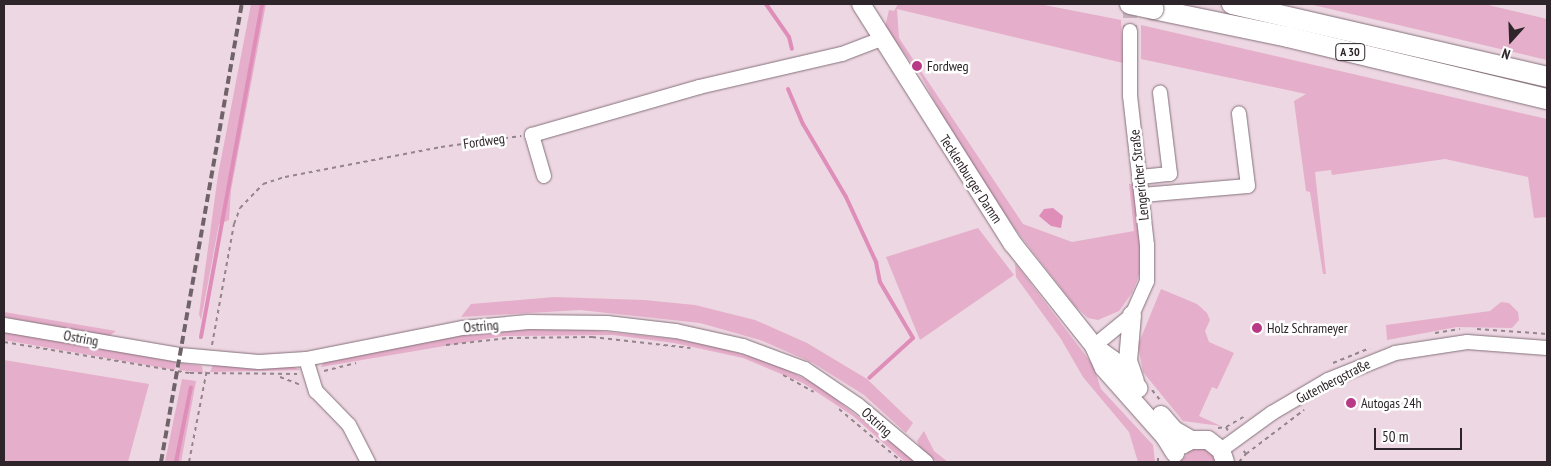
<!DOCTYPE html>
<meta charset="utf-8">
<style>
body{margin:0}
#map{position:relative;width:1551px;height:466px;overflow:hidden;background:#edd7e2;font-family:"PT Sans Narrow",sans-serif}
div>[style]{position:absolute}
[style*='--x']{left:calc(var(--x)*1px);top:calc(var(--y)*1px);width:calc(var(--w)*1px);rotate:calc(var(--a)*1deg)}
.green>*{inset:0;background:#e5aeca}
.water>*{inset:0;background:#de8eb8}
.stream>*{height:4px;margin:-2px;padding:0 2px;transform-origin:2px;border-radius:2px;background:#de8eb8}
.minor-tunnel>*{height:14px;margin-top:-7px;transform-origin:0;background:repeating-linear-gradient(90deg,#c7b3bd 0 14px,transparent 0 21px)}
.path>*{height:2px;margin-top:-1px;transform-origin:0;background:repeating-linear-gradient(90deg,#94848c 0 4px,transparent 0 8px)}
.roads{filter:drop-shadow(0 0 1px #84717a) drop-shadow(0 0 1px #84717a)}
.minor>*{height:14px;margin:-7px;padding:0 7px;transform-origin:7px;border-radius:7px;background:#fff}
.major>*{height:18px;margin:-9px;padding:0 9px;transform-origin:9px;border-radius:9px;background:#fff}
.highway>*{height:20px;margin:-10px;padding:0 10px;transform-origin:10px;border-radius:10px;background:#fff}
.rail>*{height:4px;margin-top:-2px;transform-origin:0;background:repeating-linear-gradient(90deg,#6f6269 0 8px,transparent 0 12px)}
.bridges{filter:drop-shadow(0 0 1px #84717a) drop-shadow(0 0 1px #84717a)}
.highway-bridge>*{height:20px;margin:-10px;padding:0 10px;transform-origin:10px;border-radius:10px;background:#fff}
.dots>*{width:14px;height:14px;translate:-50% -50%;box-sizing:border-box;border:2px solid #fff;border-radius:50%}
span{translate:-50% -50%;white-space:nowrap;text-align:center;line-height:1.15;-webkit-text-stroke:5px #fff;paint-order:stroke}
.shield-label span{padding:1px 4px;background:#fff;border:1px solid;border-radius:4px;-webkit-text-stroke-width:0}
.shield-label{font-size:12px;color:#2d2529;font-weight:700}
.poi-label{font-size:14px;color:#2d2529}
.left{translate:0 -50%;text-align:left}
.street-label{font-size:14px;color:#2d2529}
.frame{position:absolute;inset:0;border:5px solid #2d2529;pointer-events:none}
.north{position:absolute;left:1486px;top:15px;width:50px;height:50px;-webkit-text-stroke:4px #fff;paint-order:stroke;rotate:200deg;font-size:14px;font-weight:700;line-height:20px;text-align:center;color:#2d2529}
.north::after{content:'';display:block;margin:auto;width:18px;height:22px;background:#2d2529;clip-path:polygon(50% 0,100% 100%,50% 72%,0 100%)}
.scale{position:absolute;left:1374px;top:428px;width:88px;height:22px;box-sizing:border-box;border:2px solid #2d2529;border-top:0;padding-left:6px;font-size:15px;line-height:18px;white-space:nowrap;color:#2d2529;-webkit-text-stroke:4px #fff;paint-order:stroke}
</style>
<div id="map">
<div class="green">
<i style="clip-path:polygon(251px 4px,266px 4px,231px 190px,229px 220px,219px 224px,201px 320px,199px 314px,218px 175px)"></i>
<i style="clip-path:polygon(898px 4px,1039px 4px,1121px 20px,1123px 63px,897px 9px,899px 38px,1023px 224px,1072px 242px,1134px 231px,1129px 184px,1133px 184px,1142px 237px,1141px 271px,1132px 293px,1119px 311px,1098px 320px,1088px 318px,1075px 306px,1015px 229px,958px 145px,921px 76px,885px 27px,889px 10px,894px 11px)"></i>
<i style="clip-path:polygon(1309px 4px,1484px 4px,1547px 19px,1547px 60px)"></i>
<i style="clip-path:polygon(1141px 25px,1547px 119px,1547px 217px,1534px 218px,1528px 177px,1445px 159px,1332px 175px,1331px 170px,1315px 172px,1326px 274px,1323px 274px,1310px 192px,1306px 191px,1294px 101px,1306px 94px,1141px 59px)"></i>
<i style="clip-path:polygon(978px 228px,1014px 275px,920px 340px,886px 257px)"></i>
<i style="clip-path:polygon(1015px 263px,1093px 365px,1101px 389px,1153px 445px,1155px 462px,1138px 462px,1129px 432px,1083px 377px,1061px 339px,1016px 277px)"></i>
<i style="clip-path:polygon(1161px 289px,1197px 304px,1207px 313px,1210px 320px,1205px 331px,1209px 342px,1234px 353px,1217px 389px,1212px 387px,1199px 416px,1221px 426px,1183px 421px,1143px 372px,1138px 345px)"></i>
<i style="clip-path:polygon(554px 297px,644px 300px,695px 305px,755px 320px,807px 343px,867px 379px,913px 423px,906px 433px,864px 395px,813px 363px,760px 340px,700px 323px,580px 310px,461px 317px,471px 304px)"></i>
<i style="clip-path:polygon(1501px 302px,1509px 303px,1518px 312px,1519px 320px,1512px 328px,1457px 327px,1387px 340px,1386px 325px,1490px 311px)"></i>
<i style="clip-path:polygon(4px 312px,116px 331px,109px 336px,4px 317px)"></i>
<i style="clip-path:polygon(572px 328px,694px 341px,774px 363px,819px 386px,916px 462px,905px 462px,853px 416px,803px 383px,743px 358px,674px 343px,613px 335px,503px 336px,321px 367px,324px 362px,443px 337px,498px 330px)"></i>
<i style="clip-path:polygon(4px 331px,176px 362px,175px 370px,4px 340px)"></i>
<i style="clip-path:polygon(4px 360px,149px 384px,128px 462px,4px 462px)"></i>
<i style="clip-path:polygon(181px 363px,202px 366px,203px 373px,179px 370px)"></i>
<i style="clip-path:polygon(213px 365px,291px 366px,301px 370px,210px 372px)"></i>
<i style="clip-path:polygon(182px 379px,196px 381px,181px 462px,165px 462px)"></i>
<i style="clip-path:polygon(924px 431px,934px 451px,948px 462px,937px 462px,920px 448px,917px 441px)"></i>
<i style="clip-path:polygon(1205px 447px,1215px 455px,1217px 462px,1180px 462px,1192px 448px)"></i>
</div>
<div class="water">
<i style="clip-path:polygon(1053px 208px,1063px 216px,1061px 228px,1051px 226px,1039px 216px,1044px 209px)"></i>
</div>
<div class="stream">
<i style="--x:766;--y:4;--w:40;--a:55.1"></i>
<i style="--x:789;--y:37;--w:12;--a:76"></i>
<i style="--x:788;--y:89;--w:38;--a:67"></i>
<i style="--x:803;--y:124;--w:85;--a:59.5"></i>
<i style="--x:846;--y:197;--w:72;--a:65.2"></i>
<i style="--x:876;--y:262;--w:20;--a:79"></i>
<i style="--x:880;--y:282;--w:65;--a:59.5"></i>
<i style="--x:913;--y:338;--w:59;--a:137.7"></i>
<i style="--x:201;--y:337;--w:339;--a:-79.6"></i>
<i style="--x:176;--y:462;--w:76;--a:-78.7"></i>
</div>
<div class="minor-tunnel">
<i style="--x:1130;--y:4;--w:27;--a:90"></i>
</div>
<div class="path">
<i style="--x:1477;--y:329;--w:70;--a:4.1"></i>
<i style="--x:1435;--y:333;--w:25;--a:-9"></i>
<i style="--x:4;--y:342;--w:189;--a:9.5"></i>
<i style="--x:190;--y:373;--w:107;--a:0.5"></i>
<i style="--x:212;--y:345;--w:123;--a:-79.7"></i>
<i style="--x:234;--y:224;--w:17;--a:-69"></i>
<i style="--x:240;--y:208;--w:33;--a:-46"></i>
<i style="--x:263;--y:184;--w:23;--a:-18"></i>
<i style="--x:285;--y:177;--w:159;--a:-10.9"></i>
<i style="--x:441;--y:147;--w:81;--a:-7.8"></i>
<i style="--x:446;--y:345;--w:63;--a:-6.3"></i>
<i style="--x:509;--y:338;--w:83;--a:-0.7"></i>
<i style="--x:592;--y:337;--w:99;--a:6.4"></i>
<i style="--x:1333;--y:363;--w:40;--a:-22"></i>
<i style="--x:324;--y:371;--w:33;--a:-14"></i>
<i style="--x:783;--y:375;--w:35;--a:29"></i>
<i style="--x:280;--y:377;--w:22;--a:21"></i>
<i style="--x:1152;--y:390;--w:13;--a:51"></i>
<i style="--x:839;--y:409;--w:82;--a:40.1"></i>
<i style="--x:1226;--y:427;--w:22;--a:-30"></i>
<i style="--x:1218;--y:428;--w:8;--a:-7"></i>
<i style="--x:1226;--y:427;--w:4;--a:63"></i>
<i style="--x:1246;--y:454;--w:73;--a:-37.2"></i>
<i style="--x:189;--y:462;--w:95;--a:-79"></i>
<i style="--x:1158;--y:462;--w:8;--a:-90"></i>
<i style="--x:1239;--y:462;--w:11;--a:-49"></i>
<i style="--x:1246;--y:454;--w:5;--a:-127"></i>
</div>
<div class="roads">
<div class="minor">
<i style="--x:544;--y:176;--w:43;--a:-106.3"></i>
<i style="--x:532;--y:135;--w:174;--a:-16"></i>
<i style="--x:699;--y:87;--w:147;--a:-13"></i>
<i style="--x:842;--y:54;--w:42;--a:-21"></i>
<i style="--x:1140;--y:177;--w:30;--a:-6"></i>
<i style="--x:1170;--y:174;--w:82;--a:-97"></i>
<i style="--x:1142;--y:195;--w:106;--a:-4.9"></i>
<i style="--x:1248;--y:186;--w:73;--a:-97.1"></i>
<i style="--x:4;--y:325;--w:179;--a:9.7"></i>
<i style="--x:180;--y:355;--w:79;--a:5.1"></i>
<i style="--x:259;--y:362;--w:47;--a:-3.7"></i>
<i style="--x:306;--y:359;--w:160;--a:-11.2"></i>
<i style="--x:463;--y:328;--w:65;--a:-5.3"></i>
<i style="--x:528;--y:322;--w:79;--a:0.7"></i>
<i style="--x:607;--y:323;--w:69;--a:6.6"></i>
<i style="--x:676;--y:331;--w:69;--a:12.6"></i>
<i style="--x:743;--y:346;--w:66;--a:20.4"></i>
<i style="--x:805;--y:369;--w:64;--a:34.2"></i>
<i style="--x:858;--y:405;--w:89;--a:40"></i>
<i style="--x:1094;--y:346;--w:49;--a:-39.2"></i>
<i style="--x:1132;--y:315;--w:37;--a:-66"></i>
<i style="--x:1147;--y:281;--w:36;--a:-90"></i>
<i style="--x:1147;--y:245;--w:151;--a:-96.5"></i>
<i style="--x:1130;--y:95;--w:64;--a:-90"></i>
<i style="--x:306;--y:359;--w:34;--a:73"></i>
<i style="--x:316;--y:391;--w:47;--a:45.9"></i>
<i style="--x:349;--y:425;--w:42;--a:62.8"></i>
<i style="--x:1221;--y:450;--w:63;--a:-36"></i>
<i style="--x:1272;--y:413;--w:65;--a:-30.5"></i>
<i style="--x:1328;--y:380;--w:72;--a:-21.9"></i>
<i style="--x:1395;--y:353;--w:73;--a:-8.7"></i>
<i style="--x:1467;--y:342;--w:80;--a:4.3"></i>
</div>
<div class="major">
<i style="--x:861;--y:4;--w:284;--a:57.7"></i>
<i style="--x:1013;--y:244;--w:130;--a:51.5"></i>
<i style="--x:1094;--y:346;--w:24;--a:66"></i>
<i style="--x:1104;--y:368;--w:92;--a:48.5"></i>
<i style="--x:1165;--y:437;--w:19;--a:58"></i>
<i style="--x:1132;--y:315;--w:46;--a:95"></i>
<i style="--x:1128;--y:361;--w:21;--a:71"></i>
<i style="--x:1095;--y:347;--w:22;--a:36"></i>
<i style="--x:1113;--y:360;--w:38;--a:48"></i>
<i style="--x:1161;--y:415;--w:20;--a:49"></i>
<i style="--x:1174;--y:430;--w:20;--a:30"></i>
<i style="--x:1182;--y:445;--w:10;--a:-29"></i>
<i style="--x:1191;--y:440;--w:17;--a:0"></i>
<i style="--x:1208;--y:440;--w:16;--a:38"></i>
<i style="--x:1221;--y:450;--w:13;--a:72"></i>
</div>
<div class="highway">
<i style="--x:1232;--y:4;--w:323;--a:13"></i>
<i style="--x:1153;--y:9;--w:138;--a:11.7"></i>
<i style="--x:1288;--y:37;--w:266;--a:13.5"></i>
</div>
</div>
<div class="rail">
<i style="--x:161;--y:462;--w:465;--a:-80"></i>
</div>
<div class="bridges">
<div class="highway-bridge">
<i style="--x:1130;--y:4;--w:24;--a:12"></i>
</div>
</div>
<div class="dots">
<i style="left:917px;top:66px;background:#b83a87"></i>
<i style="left:1257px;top:328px;background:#b83a87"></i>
<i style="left:1351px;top:403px;background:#b83a87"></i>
</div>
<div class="shield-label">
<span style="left:1350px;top:52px">A 30</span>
</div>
<div class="poi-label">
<span class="left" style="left:927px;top:66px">Fordweg</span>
<span class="left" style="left:1267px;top:328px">Holz Schrameyer</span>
<span class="left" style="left:1361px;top:403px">Autogas 24h</span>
</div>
<div class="street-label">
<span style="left:484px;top:141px;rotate:-8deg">Fordweg</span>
<span style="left:1139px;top:175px;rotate:-96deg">Lengericher Straße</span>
<span style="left:971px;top:179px;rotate:57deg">Tecklenburger Damm</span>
<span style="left:481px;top:326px;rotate:-5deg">Ostring</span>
<span style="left:81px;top:338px;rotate:10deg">Ostring</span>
<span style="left:1333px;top:381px;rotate:-27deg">Gutenbergstraße</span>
<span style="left:877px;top:422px;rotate:42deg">Ostring</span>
</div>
<div class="frame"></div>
<div class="north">N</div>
<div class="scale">50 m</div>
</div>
